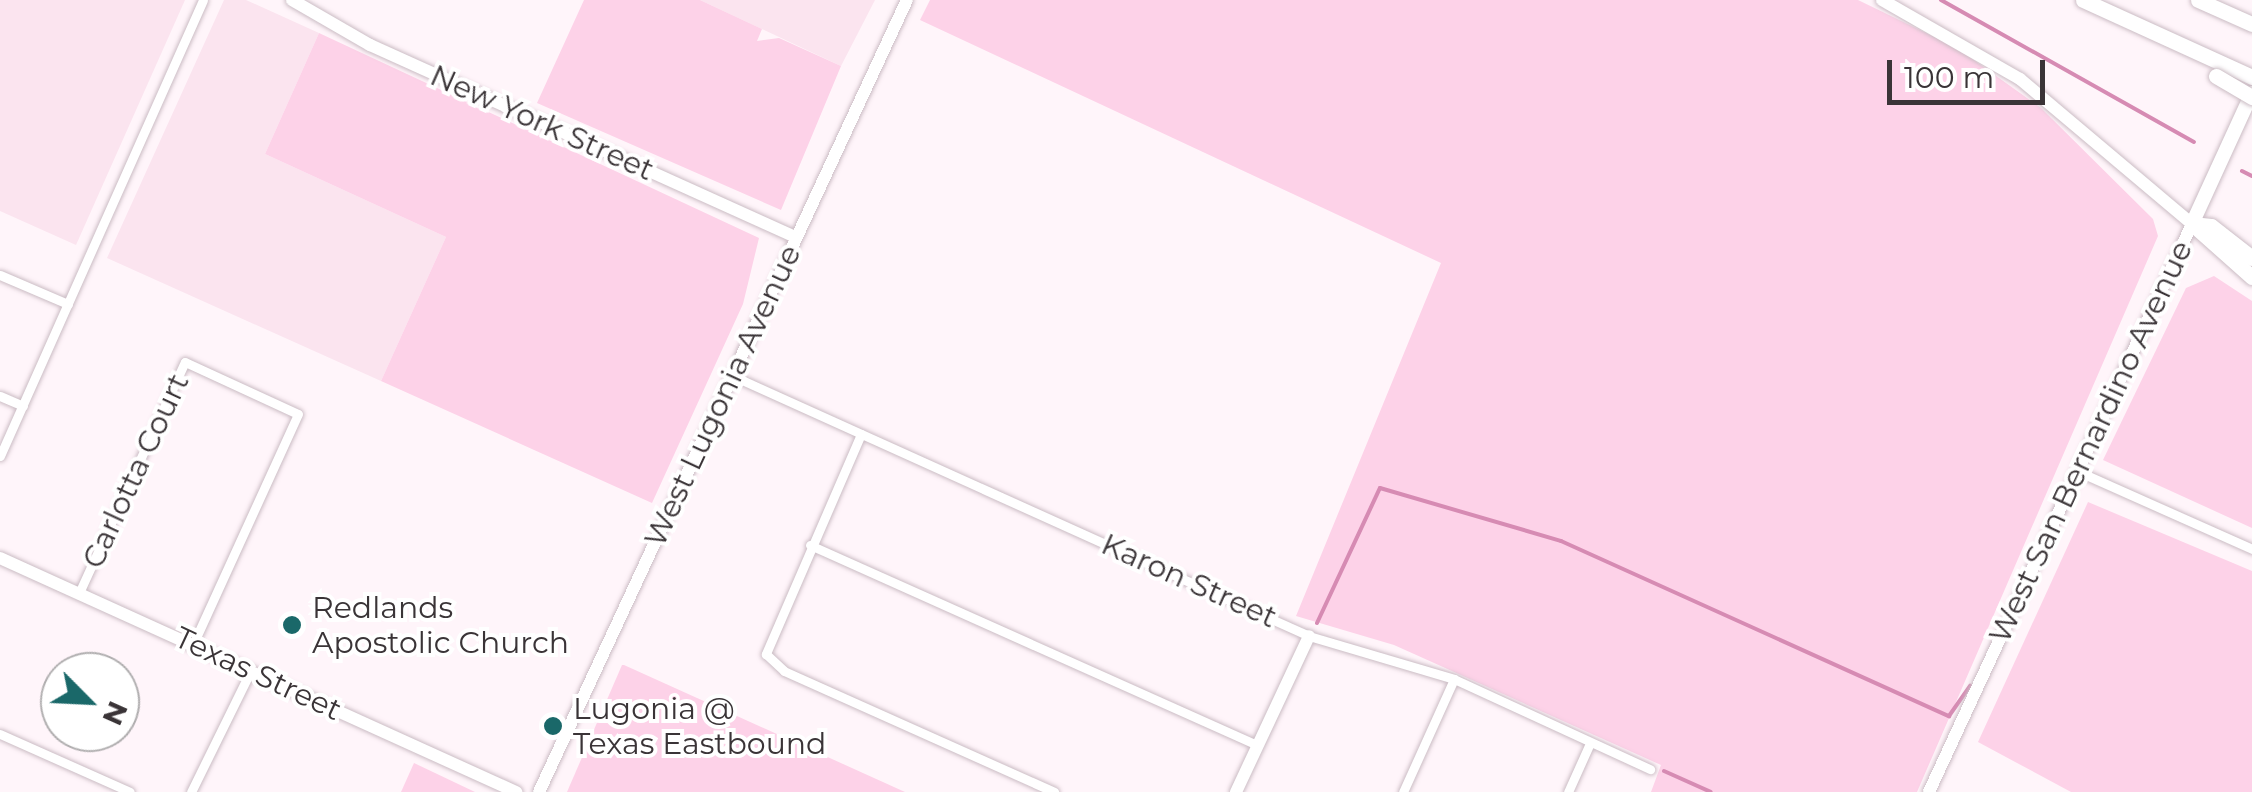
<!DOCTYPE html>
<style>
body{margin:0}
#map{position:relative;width:2252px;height:792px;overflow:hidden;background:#fff5fa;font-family:Montserrat,sans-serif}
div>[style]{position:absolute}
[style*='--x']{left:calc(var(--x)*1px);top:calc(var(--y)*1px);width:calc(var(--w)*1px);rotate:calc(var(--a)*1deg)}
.built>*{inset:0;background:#fbe4ef}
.green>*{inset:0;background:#fdd2e8}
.stream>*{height:4px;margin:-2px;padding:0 2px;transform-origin:2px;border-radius:2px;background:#d68bb3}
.roads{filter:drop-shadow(0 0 2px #cbbcc4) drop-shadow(0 0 2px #cbbcc4)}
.street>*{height:9px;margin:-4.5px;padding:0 4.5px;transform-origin:4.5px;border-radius:4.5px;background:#fff}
.secondary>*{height:12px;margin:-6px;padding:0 6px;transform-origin:6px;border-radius:6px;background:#fff}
.primary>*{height:14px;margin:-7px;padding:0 7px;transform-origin:7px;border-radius:7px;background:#fff}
.highway>*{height:15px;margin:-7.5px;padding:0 7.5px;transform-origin:7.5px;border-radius:7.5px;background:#fff}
.bridges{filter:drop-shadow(0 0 2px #cbbcc4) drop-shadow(0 0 2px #cbbcc4)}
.highway-bridge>*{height:15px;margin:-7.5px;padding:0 7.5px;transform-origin:7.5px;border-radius:7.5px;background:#fff}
.dots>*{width:28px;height:28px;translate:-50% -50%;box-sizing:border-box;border:5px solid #fff;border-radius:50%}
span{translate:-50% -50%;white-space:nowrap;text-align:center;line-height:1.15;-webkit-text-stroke:8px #fff;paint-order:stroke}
.street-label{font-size:30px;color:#3a3437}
.poi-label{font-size:30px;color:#3a3437}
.left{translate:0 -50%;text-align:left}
.north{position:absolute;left:40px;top:652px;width:100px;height:100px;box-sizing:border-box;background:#fff;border:2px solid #b0aeaf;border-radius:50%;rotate:114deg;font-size:28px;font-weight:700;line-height:40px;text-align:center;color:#3a3437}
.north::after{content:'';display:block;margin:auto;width:35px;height:45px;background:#1a6869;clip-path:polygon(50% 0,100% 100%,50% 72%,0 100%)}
.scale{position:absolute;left:1887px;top:60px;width:158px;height:45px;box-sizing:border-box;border:5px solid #3a3437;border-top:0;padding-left:12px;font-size:30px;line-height:35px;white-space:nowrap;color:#3a3437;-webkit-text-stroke:8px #fff;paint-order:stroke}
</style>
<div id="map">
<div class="built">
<i style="clip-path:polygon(0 0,185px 0,76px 245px,0 211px)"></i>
<i style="clip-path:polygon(224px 0,246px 0,319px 33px,265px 154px,446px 237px,381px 381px,107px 258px)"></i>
<i style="clip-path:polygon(700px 0,875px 0,841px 66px)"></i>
</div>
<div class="green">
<i style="clip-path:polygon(584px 0,700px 0,762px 29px,757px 41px,779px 38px,841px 66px,781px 210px,537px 103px)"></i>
<i style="clip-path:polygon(930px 0,1858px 0,1957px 48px,2041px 108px,2153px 219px,2158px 236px,1917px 792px,1651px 792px,1661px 765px,1394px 645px,1296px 616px,1441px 263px,920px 20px)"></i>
<i style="clip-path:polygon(319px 33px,759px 238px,743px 304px,652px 503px,381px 381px,446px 237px,265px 154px)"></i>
<i style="clip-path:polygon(2214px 276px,2252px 301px,2252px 528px,2103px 460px,2186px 288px)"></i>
<i style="clip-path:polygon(2088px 502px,2252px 571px,2252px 792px,2071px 792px,1978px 742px)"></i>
<i style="clip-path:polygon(622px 665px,624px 665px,905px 792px,567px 792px)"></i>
<i style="clip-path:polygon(414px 763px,475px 792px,401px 792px)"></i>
</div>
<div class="stream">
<i style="--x:1941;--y:0;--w:290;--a:29.3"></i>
<i style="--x:2242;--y:171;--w:11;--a:27"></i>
<i style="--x:1317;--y:623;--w:149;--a:-65"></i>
<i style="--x:1380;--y:488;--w:189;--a:16.3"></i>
<i style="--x:1561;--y:541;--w:426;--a:24.3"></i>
<i style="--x:1949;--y:716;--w:37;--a:-55"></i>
<i style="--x:1664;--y:771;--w:51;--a:24.1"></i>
</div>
<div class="roads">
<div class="street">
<i style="--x:0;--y:275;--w:74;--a:23.1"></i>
<i style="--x:733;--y:376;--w:632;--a:24.29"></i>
<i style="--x:1309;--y:636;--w:151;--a:16.5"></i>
<i style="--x:1454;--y:679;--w:216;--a:24.7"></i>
<i style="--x:0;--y:396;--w:25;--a:23"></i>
<i style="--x:861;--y:434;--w:240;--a:113.4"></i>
<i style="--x:766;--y:654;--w:25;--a:43"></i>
<i style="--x:784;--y:671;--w:296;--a:24.1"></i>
<i style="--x:0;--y:456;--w:499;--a:-66"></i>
<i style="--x:2077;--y:471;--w:192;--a:24"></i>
<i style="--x:810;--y:545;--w:491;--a:24.1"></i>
<i style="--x:79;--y:593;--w:254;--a:-65.4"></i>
<i style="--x:185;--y:362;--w:124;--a:24.7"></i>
<i style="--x:298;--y:414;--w:253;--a:114.5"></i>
<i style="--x:0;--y:734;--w:142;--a:24"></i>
<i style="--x:191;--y:792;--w:136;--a:-63.8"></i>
<i style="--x:1403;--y:792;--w:124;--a:-65.7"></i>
<i style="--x:1568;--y:792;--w:54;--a:-65.8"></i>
</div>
<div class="secondary">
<i style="--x:292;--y:0;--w:90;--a:30"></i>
<i style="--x:370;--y:45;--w:467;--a:24.3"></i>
<i style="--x:1882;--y:0;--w:159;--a:29.8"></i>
<i style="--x:2020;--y:79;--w:225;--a:40.1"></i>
<i style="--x:2192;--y:224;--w:626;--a:114.85"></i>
<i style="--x:0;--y:558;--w:567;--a:24.39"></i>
<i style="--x:539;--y:792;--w:873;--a:-65.08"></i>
<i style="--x:1236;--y:792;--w:172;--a:-64.9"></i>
</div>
<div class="primary">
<i style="--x:2192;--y:224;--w:144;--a:-65.4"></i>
</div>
<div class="highway">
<i style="--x:2083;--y:0;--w:186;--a:24.5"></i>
<i style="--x:2198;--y:0;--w:59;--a:24"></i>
<i style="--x:2192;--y:224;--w:80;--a:41.5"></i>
<i style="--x:2192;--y:224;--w:19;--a:6"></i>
<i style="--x:2211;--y:226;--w:52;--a:38"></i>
</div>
</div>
<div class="bridges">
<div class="highway-bridge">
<i style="--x:2216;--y:76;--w:42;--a:30.3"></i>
</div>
</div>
<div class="dots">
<i style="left:292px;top:625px;background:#1a6869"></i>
<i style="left:553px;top:726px;background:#1a6869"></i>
</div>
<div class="street-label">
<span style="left:542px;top:123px;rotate:24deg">New York Street</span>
<span style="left:723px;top:396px;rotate:-65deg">West Lugonia Avenue</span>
<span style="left:2091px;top:442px;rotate:-65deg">West San Bernardino Avenue</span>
<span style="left:136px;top:471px;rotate:-65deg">Carlotta Court</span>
<span style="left:1189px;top:581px;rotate:24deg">Karon Street</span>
<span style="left:258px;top:674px;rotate:25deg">Texas Street</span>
</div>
<div class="poi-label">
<span class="left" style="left:312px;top:625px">Redlands<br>Apostolic Church</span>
<span class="left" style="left:573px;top:726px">Lugonia @<br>Texas Eastbound</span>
</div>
<div class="north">N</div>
<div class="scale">100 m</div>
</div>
